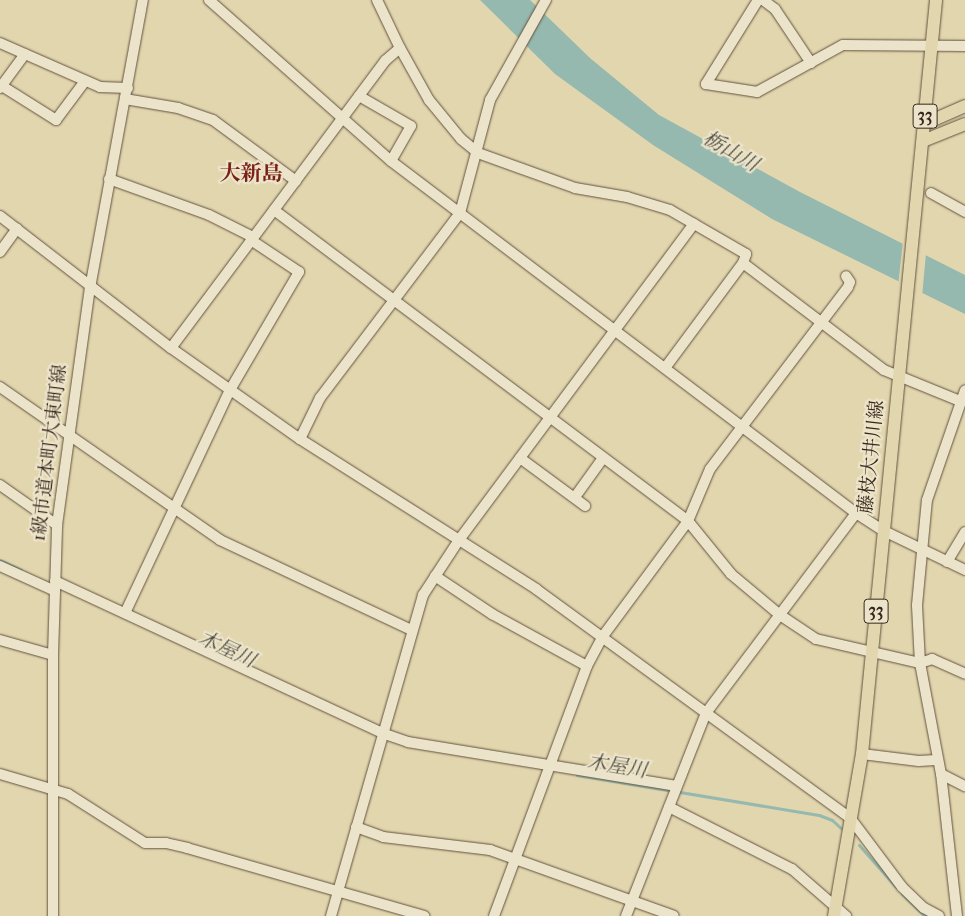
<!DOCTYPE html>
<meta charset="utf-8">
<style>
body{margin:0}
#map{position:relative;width:965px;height:916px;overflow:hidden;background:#e2d6ae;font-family:"IM FELL French Canon","Noto Serif JP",serif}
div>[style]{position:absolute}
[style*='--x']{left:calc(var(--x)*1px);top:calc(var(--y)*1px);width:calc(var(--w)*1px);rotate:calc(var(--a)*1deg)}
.water>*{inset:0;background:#95b9af}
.pier>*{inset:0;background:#e2d6ae}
.stream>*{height:3px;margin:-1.5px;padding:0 1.5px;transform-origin:1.5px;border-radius:1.5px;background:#95b9af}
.roads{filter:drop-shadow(0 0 1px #62523f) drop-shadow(0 0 1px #62523f)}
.minor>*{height:10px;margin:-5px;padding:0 5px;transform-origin:5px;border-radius:5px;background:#ece4ca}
.major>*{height:12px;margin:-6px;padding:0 6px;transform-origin:6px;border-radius:6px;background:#e2d6ae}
span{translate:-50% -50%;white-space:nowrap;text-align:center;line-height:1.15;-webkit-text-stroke:4.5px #ece4ca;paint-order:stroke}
.shield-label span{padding:1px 4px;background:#ece4ca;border:1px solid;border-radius:4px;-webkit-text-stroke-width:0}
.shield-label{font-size:18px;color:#37261a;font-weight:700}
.street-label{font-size:19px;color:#37261a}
.water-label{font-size:20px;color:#4e4b3f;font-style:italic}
.quarter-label{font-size:21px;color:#7a1f14;font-weight:700}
</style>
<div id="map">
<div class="water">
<i style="clip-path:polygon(480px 0,530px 0,590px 58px,659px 115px,800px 192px,965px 275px,965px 314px,772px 219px,653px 145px,555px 74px)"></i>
</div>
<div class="pier">
<i style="clip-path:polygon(903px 241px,926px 253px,922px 297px,898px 286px)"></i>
</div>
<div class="stream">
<i style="--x:0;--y:560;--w:23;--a:25"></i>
<i style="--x:577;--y:775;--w:245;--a:9.4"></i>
<i style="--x:819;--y:815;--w:14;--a:21"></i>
<i style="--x:832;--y:820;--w:12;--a:42"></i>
<i style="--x:859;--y:845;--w:56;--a:48.6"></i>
<i style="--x:902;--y:894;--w:32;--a:44"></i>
</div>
<div class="roads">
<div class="minor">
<i style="--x:209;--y:0;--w:243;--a:41.5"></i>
<i style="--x:391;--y:161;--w:583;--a:37.13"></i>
<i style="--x:856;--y:513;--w:33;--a:33"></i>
<i style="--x:884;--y:531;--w:90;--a:25.7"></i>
<i style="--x:377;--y:0;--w:53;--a:64.4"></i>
<i style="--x:400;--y:48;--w:60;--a:60.9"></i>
<i style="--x:429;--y:100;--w:50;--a:50.6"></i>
<i style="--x:461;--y:139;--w:22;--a:39"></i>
<i style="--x:478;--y:153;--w:103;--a:19.8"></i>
<i style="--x:575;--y:188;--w:53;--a:9.8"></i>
<i style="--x:627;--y:197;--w:45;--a:16.8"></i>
<i style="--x:670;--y:210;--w:88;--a:30.1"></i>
<i style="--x:746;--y:254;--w:9;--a:108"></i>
<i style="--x:758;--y:0;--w:99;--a:121.8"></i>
<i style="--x:706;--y:84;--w:52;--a:8.9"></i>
<i style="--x:757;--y:92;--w:98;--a:-28.7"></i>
<i style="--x:843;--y:45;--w:122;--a:0.5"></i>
<i style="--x:763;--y:0;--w:15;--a:37"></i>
<i style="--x:775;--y:9;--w:65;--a:56.3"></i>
<i style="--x:0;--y:43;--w:109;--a:23.7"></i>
<i style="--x:100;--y:87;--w:28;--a:2"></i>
<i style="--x:2;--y:86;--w:64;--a:32.2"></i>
<i style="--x:56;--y:120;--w:49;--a:-53.4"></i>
<i style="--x:0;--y:88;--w:42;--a:-53.7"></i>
<i style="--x:359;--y:96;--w:60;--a:30"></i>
<i style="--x:411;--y:126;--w:40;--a:119.7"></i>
<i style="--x:125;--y:99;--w:54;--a:9.6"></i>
<i style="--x:178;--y:108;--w:37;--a:19"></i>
<i style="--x:213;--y:120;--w:103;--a:36.3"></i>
<i style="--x:109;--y:179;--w:106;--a:19.8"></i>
<i style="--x:209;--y:215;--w:49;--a:26.6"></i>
<i style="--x:931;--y:193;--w:39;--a:29"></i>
<i style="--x:274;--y:210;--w:518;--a:36.91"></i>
<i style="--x:688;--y:521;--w:68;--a:50.9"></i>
<i style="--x:731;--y:574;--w:64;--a:39.9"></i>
<i style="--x:780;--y:615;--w:43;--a:33.7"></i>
<i style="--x:816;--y:639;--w:107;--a:13"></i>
<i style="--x:920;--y:663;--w:13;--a:-18"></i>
<i style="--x:932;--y:659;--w:36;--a:24"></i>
<i style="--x:0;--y:216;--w:216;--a:37.7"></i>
<i style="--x:171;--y:348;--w:158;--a:35.2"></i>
<i style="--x:300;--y:439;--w:280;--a:32.4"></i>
<i style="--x:536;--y:589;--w:390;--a:36.1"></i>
<i style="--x:851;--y:819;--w:85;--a:53.1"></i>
<i style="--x:902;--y:887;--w:30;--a:44"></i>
<i style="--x:924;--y:908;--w:17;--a:28"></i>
<i style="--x:0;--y:252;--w:29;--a:-54"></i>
<i style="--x:171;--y:348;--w:359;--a:-53.3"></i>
<i style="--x:386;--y:60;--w:18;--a:-41"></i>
<i style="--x:665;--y:368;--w:131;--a:-53.4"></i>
<i style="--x:743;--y:263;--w:177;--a:37.2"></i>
<i style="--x:884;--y:370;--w:82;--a:22.2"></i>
<i style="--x:0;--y:387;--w:268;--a:34.8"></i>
<i style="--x:220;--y:540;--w:211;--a:25.2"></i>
<i style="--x:300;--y:439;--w:46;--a:-64"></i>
<i style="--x:320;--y:398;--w:232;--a:-52.9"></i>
<i style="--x:460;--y:213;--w:117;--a:-75.1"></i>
<i style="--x:490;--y:100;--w:115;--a:-60.8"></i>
<i style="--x:520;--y:458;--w:81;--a:36.4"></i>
<i style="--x:0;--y:485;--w:70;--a:35.1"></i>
<i style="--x:575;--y:497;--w:48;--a:-54.3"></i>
<i style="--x:947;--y:562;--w:35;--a:-59"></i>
<i style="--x:0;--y:566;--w:60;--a:24.4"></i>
<i style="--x:435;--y:576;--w:69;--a:33.7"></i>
<i style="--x:492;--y:614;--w:108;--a:28.7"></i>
<i style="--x:55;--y:581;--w:361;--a:24.9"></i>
<i style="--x:382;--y:733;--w:28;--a:19"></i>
<i style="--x:408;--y:742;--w:272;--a:9.3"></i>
<i style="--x:125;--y:613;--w:246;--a:-64.8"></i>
<i style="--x:230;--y:390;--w:137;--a:-59.7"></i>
<i style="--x:299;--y:272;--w:58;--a:-146.3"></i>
<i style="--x:0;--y:640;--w:55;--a:15.8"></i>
<i style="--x:862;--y:754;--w:57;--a:7"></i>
<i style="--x:919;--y:761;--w:17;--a:-3"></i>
<i style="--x:0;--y:774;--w:71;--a:16.4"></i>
<i style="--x:68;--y:794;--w:91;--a:32.5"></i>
<i style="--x:145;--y:843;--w:21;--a:0"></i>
<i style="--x:166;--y:843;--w:22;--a:13"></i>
<i style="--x:187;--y:848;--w:247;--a:16"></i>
<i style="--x:941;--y:774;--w:27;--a:27"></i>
<i style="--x:669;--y:807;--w:138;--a:26.8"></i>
<i style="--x:792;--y:869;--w:72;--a:41"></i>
<i style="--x:356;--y:827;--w:29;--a:20"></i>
<i style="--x:383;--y:837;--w:108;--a:6.9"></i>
<i style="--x:490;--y:850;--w:195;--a:19.7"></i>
<i style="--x:53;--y:916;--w:261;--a:-90"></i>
<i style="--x:53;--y:655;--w:130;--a:-88.2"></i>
<i style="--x:57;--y:525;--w:239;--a:-82.1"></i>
<i style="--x:90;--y:288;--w:293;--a:-79.6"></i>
<i style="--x:331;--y:916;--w:334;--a:-74"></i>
<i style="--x:423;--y:595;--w:66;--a:-56.8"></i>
<i style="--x:459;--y:540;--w:394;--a:-53.4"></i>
<i style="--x:494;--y:916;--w:267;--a:-69.6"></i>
<i style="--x:587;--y:666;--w:34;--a:-62"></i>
<i style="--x:603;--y:636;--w:143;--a:-53.5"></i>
<i style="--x:688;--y:521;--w:56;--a:-67.1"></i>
<i style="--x:710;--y:469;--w:228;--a:-52.8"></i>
<i style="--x:848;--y:287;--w:5;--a:-68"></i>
<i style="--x:850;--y:282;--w:7;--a:-124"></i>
<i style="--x:626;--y:916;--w:218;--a:-68.5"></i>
<i style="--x:706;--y:713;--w:250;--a:-53.1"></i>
<i style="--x:957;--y:916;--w:143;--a:-96.4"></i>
<i style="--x:941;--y:774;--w:113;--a:-100.7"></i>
<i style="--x:920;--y:663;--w:58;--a:-93"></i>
<i style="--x:917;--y:605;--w:105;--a:-84.6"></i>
<i style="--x:927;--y:500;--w:116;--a:-70.9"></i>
</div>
<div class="major">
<i style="--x:924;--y:124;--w:45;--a:-23.7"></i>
<i style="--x:923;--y:141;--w:45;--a:-22"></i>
<i style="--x:834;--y:916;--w:164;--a:-80.2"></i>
<i style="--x:862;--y:754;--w:758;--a:-84.39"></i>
</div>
</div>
<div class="shield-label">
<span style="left:925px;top:116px">33</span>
<span style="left:876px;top:611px">33</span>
</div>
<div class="street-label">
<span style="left:50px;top:453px;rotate:-83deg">1級市道本町大東町線</span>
<span style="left:872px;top:457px;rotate:-84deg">藤枝大井川線</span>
</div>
<div class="water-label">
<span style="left:731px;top:151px;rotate:30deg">栃山川</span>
<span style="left:227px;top:649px;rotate:25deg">木屋川</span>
<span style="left:617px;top:766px;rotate:9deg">木屋川</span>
</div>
<div class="quarter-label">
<span style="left:251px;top:173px">大新島</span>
</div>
</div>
